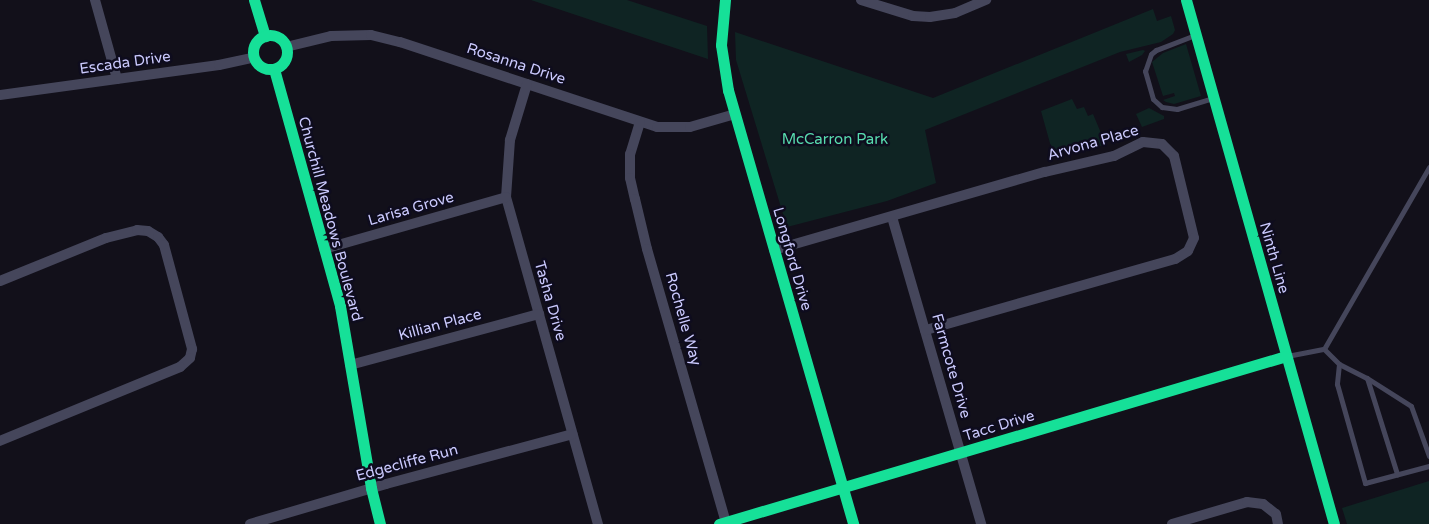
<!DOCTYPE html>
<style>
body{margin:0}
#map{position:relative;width:1429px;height:524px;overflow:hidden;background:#12101a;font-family:"Varela Round",sans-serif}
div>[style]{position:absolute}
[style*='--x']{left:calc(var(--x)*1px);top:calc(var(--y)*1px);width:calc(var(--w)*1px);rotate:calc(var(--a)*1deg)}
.green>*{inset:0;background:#0f2423}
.lane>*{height:5px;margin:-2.5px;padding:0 2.5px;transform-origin:2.5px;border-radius:2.5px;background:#45465b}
.street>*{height:10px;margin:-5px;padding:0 5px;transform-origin:5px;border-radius:5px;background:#45465b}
.fast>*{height:11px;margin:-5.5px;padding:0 5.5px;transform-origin:5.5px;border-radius:5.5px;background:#16e098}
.fast>.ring{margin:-5.5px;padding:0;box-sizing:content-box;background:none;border:11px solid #16e098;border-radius:50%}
span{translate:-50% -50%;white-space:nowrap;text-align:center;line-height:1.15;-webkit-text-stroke:5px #0e0c1e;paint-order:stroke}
.street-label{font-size:15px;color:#cbcafe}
.park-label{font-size:15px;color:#58dcaf}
</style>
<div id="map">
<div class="green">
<i style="clip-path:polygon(531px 0,627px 0,707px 26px,708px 59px)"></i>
<i style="clip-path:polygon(1153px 9px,1157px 21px,1171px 16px,1175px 30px,1173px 34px,1161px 42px,1120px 52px,925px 130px,936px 183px,887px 201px,787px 227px,736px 60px,735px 32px,933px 98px)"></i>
<i style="clip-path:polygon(1186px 44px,1201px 96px,1174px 104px,1166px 102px,1163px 100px,1175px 96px,1174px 93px,1163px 96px,1152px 62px,1163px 53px)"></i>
<i style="clip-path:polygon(1143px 50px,1145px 51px,1142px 55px,1129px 62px,1126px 54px)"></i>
<i style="clip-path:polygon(1072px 99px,1077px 109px,1084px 107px,1088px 116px,1093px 114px,1106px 145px,1053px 154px,1041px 111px)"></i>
<i style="clip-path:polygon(1149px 108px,1164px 116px,1164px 119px,1142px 127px,1136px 114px)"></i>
<i style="clip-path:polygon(1429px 481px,1429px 524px,1347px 524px,1342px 508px)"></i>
</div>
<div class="lane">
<i style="--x:1195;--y:35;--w:42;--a:159"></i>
<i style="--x:1156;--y:50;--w:6;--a:141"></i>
<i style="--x:1151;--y:54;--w:18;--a:109"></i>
<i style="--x:1145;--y:71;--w:29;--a:74"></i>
<i style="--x:1153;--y:99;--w:12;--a:42"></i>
<i style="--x:1162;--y:107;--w:15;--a:8"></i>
<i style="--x:1177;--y:109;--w:38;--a:-17"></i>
<i style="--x:1324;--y:349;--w:210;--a:-60"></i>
<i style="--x:1287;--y:356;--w:38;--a:-11"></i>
<i style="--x:1324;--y:349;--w:21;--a:45"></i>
<i style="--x:1339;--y:364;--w:31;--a:27"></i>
<i style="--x:1367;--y:378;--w:52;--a:32.5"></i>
<i style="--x:1411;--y:406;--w:53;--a:70.2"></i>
<i style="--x:1339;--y:364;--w:20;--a:96"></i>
<i style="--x:1337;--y:384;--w:103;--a:74.2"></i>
<i style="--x:1365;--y:483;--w:66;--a:-14.9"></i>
<i style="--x:1367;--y:378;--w:101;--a:72.6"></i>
</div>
<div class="street">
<i style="--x:95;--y:0;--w:82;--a:74.4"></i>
<i style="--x:861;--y:0;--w:54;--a:17.1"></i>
<i style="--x:913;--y:16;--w:17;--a:3"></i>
<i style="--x:930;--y:17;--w:25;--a:-9"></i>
<i style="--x:955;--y:13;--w:34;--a:-23"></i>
<i style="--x:286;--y:47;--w:46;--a:-13.7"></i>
<i style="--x:331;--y:36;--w:40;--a:-1.4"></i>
<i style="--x:371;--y:35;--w:30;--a:14"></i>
<i style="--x:400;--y:42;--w:271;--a:18.3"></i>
<i style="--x:657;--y:127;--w:33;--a:0"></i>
<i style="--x:690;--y:127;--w:47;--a:-16.1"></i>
<i style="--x:527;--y:84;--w:59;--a:106.9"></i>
<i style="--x:510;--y:140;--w:57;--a:94"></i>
<i style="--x:506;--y:197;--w:340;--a:74.3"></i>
<i style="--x:0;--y:95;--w:221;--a:-7.8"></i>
<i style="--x:219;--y:65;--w:35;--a:-12"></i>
<i style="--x:640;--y:122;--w:34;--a:107"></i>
<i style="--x:630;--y:154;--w:24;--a:90"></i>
<i style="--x:630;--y:178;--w:22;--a:77"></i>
<i style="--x:635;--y:199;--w:51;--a:76.5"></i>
<i style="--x:647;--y:249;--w:284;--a:73.9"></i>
<i style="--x:892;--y:217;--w:320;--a:73.8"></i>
<i style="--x:324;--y:249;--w:189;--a:-15.9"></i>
<i style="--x:774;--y:250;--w:282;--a:-16.1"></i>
<i style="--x:1045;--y:172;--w:71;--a:-13.1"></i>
<i style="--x:1114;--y:156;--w:32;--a:-26"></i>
<i style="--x:1143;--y:142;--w:19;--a:6"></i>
<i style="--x:1162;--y:144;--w:17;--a:45"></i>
<i style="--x:1174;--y:156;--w:84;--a:76.3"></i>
<i style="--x:1194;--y:238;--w:14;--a:115"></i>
<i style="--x:1188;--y:251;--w:15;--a:148"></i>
<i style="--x:1175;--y:259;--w:260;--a:164.1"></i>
<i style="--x:0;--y:281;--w:114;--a:-22.1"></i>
<i style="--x:106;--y:238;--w:32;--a:-14"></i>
<i style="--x:137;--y:230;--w:11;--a:5"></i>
<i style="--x:148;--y:231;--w:12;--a:31"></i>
<i style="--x:158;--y:237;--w:10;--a:53"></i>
<i style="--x:164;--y:245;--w:108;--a:74.9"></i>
<i style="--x:192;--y:349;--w:9;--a:103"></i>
<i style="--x:190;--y:358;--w:13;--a:138"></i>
<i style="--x:180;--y:367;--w:195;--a:157.7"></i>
<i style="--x:350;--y:365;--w:196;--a:-15.1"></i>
<i style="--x:250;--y:524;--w:142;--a:-16.4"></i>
<i style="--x:386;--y:484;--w:193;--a:-15"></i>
<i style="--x:1172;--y:524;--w:78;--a:-16.3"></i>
<i style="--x:1247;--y:502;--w:16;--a:7"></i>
<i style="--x:1263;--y:504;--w:16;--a:38"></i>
<i style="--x:1276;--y:514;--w:10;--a:79"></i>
</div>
<div class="fast">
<i style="--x:254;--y:0;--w:38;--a:73"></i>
<i style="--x:725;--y:0;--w:45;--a:95.1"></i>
<i style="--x:721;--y:45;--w:46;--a:81.2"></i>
<i style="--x:728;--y:90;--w:452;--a:73.9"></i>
<i style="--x:1186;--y:0;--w:544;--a:74.23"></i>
<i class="ring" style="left:253px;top:35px;width:23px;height:23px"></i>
<i style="--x:274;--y:69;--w:246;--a:74.4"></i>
<i style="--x:340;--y:306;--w:185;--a:80.3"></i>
<i style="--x:371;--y:488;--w:37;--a:76"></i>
<i style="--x:719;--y:524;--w:591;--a:-16.5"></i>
</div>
<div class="street-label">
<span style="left:125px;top:63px;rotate:-8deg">Escada Drive</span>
<span style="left:516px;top:64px;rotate:18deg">Rosanna Drive</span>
<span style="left:1093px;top:143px;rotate:-16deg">Arvona Place</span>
<span style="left:411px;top:209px;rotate:-16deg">Larisa Grove</span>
<span style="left:330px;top:219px;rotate:75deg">Churchill Meadows Boulevard</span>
<span style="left:1274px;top:258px;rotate:74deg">Ninth Line</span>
<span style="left:792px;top:259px;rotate:74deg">Longford Drive</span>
<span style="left:550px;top:301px;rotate:74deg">Tasha Drive</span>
<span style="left:683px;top:319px;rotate:74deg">Rochelle Way</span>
<span style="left:440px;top:325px;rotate:-15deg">Killian Place</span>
<span style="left:951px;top:366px;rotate:74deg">Farmcote Drive</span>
<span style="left:999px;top:426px;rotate:-17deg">Tacc Drive</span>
<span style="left:407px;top:463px;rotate:-15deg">Edgecliffe Run</span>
</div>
<div class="park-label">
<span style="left:835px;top:140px">McCarron Park</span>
</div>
</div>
